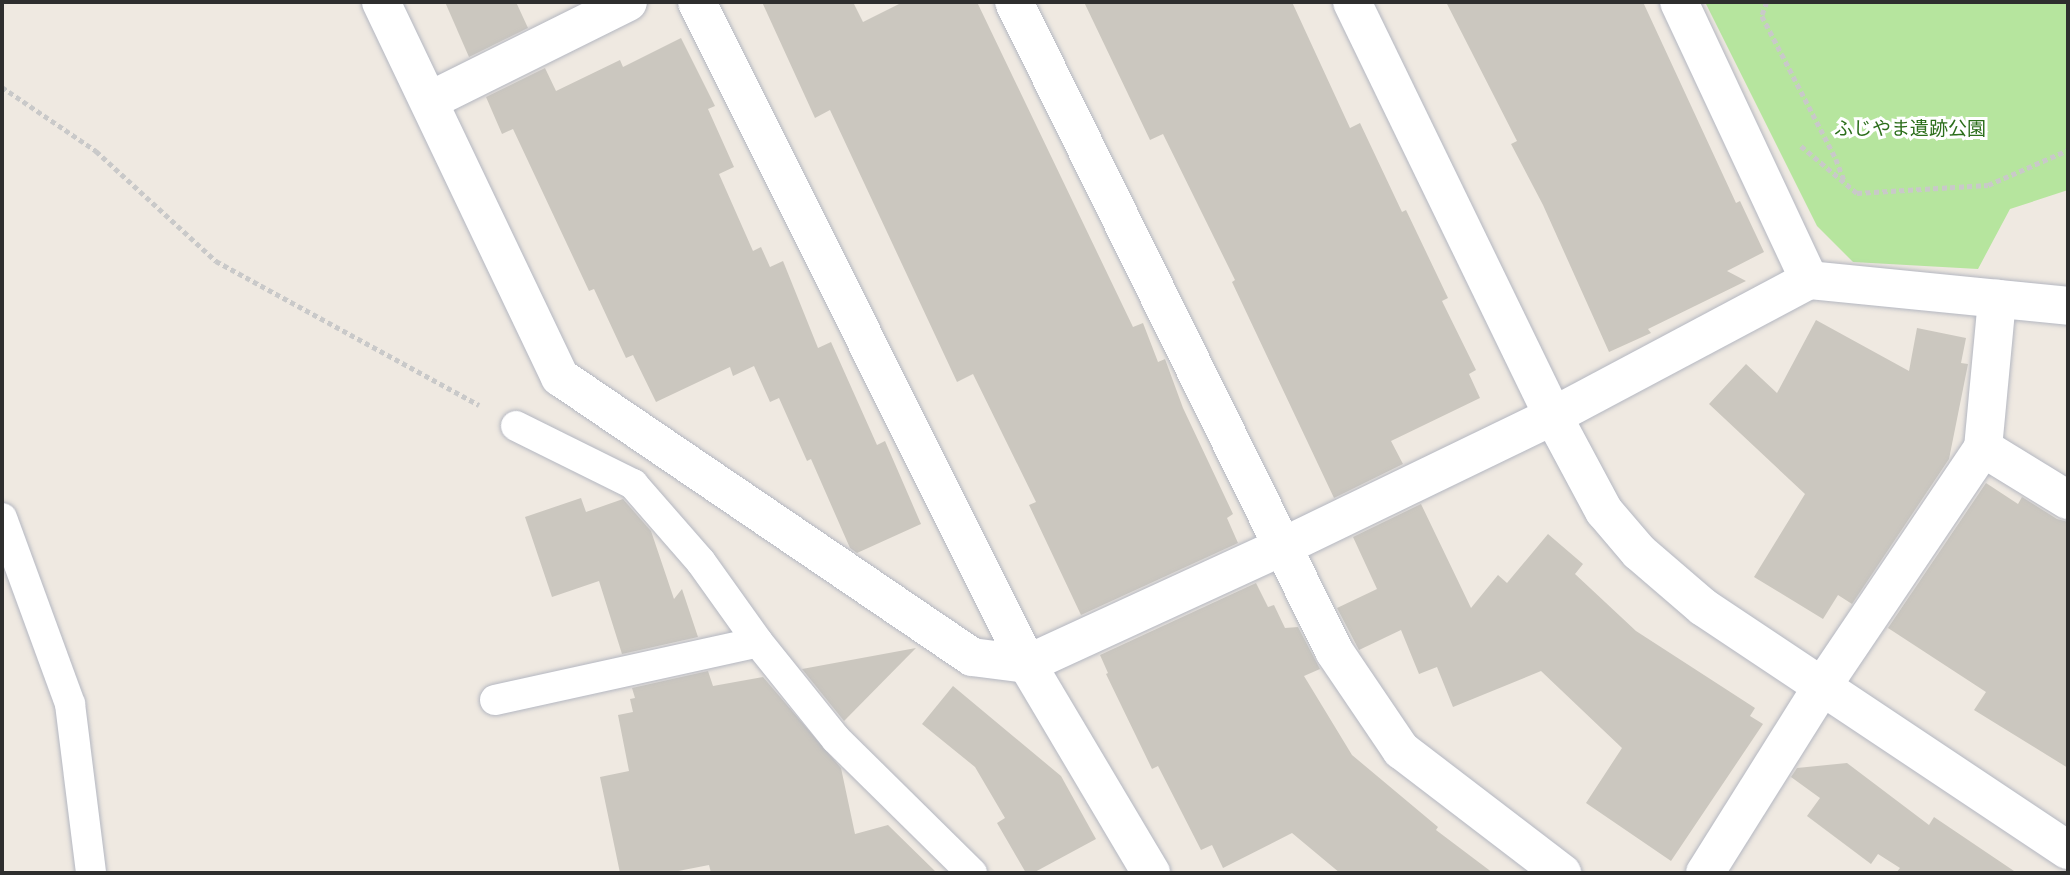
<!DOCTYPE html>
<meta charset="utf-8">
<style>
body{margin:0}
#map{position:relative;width:2070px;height:875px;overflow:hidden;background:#efe9e1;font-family:Jost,"Noto Sans JP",sans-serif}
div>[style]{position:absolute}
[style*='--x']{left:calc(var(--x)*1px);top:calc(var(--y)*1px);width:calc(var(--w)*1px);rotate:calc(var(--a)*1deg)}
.green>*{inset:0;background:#b6e59e}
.building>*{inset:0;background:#cbc7bf}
.path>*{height:4.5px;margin-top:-2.25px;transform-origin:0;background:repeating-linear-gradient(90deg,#c9c9c9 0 5px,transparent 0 8.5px)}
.roads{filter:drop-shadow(0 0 2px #b4b7c1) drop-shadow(0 0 2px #b4b7c1)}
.lane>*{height:30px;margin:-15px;padding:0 15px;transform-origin:15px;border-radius:15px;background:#fff}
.street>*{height:38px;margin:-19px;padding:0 19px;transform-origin:19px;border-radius:19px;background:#fff}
.secondary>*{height:38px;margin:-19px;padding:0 19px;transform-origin:19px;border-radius:19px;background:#fff}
span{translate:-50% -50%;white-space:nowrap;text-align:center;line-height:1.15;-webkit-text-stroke:6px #fff;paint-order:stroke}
.park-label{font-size:19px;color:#2c6e1b}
.frame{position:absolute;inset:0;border:4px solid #2e2e2e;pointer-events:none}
</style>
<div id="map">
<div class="green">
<i style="clip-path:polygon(1705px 2px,2068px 2px,2068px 190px,2010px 209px,1978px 269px,1853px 262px,1817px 226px)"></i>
</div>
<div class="building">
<i style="clip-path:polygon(445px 2px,516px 2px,528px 28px,469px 57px)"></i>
<i style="clip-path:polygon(762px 2px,853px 2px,863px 22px,903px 2px,977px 2px,1133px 327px,1143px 323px,1158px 362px,1165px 359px,1183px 408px,1233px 514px,1227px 518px,1238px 543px,1081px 615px,1029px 505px,1036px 502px,973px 374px,957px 382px,830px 110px,815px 118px)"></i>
<i style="clip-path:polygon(1084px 2px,1292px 2px,1350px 128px,1360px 123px,1402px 212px,1406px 210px,1448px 298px,1442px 301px,1476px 370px,1469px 374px,1480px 398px,1391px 441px,1403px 464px,1334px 498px,1232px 282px,1235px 280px,1163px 134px,1150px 140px)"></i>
<i style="clip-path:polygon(1446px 2px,1643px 2px,1736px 203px,1740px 201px,1764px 252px,1727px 271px,1746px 281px,1648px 329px,1651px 333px,1609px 352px,1543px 205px,1511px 144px,1517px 141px)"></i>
<i style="clip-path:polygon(681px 38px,715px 106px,708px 109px,734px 167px,719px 174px,753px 251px,761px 247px,770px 267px,783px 261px,818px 348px,831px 342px,877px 445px,885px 441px,921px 524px,857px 553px,850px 548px,811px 459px,807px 461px,779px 398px,770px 402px,754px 366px,733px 376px,730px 367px,656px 402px,633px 355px,626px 358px,594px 289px,589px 291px,513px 129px,502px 134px,486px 97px,545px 68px,556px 91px,620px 60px,623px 67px)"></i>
<i style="clip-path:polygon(1816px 320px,1909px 371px,1917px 328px,1966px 338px,1961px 363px,1968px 364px,1949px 459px,1852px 604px,1838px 595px,1823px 619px,1754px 577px,1805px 494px,1709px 404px,1746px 364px,1777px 393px)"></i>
<i style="clip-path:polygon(1986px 483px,2018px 504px,2022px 497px,2057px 519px,2068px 522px,2068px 768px,1974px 710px,1986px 692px,1888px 628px)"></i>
<i style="clip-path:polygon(581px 498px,586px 512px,623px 499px,651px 531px,674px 599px,682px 589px,698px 637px,622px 654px,599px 581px,552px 597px,525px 517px)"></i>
<i style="clip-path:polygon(1421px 504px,1471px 608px,1498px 575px,1507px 583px,1548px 534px,1583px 564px,1575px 574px,1636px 631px,1755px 708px,1750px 716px,1763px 724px,1671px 861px,1586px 803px,1622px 748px,1541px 671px,1453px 707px,1437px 667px,1419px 674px,1401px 630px,1359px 650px,1337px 608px,1377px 589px,1353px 537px)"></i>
<i style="clip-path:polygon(1256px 583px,1268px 607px,1274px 605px,1285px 628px,1298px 627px,1320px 669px,1304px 676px,1352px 755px,1438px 827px,1436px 830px,1493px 873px,1340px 873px,1292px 833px,1223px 868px,1212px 845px,1201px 850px,1158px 766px,1152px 769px,1106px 674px,1108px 673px,1100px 655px)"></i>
<i style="clip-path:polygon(916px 648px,844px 721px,802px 669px)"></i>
<i style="clip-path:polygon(708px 671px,713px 686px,763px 677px,841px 768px,855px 834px,888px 825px,937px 873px,711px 873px,709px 865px,668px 873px,620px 873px,600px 777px,629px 771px,618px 715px,633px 712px,630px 699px,635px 698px,632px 688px)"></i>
<i style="clip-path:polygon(953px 686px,1061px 776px,1096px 839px,1033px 873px,1026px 873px,997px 823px,1005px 818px,975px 767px,922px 724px)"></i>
<i style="clip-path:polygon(1847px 763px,1929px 825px,1934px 817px,2017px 873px,1896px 873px,1900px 868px,1878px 854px,1871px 864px,1807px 816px,1820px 798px,1791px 777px,1797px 768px)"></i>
</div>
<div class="path">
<i style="--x:1767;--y:2;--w:15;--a:110"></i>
<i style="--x:1762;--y:16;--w:161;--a:62.6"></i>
<i style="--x:1836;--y:159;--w:22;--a:69"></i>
<i style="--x:2;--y:87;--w:114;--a:34.2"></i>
<i style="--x:96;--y:151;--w:163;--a:42.5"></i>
<i style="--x:216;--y:261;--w:300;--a:28.7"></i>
<i style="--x:1801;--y:146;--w:73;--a:40"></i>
<i style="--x:1857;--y:193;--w:131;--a:-3.5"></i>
<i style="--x:1988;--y:185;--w:87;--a:-23.6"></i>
</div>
<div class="roads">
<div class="lane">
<i style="--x:516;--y:426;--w:131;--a:26.4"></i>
<i style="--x:633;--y:484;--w:103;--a:48.9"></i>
<i style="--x:701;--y:562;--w:98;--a:54.5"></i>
<i style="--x:758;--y:642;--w:124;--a:51.2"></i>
<i style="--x:836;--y:739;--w:191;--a:44.6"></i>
<i style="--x:2;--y:518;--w:198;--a:69.9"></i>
<i style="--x:70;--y:704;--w:170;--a:82.9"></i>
<i style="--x:495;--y:700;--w:269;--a:-12.4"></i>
</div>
<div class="street">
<i style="--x:381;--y:2;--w:416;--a:64.5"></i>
<i style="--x:560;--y:377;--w:498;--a:34.2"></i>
<i style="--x:972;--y:657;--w:55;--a:7.3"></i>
<i style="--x:1027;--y:664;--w:283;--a:-24.7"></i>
<i style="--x:1284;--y:546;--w:299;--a:-25.8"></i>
<i style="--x:1553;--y:416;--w:290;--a:-28"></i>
<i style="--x:1809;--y:280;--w:260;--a:5.7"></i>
<i style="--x:697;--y:2;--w:740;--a:63.5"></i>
<i style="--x:1027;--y:664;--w:243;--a:59.3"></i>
<i style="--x:1014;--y:2;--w:724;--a:63.75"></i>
<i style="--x:1334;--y:651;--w:120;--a:55.9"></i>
<i style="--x:1401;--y:750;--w:203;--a:37.4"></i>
<i style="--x:1679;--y:2;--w:307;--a:64.9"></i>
<i style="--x:429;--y:101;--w:222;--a:-26.4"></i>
<i style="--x:1983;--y:448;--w:100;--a:31.5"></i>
<i style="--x:1705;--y:873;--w:222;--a:-57.9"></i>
<i style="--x:1823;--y:685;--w:286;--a:-56"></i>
<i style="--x:1983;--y:448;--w:150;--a:-84.6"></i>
</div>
<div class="secondary">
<i style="--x:1352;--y:2;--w:460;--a:64.1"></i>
<i style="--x:1553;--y:416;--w:108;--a:61.8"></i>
<i style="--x:1604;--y:511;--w:54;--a:49.5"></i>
<i style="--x:1639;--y:552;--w:84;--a:40.7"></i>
<i style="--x:1703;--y:607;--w:438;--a:33.7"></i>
</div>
</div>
<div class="park-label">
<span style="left:1910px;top:129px">ふじやま遺跡公園</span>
</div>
<div class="frame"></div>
</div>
